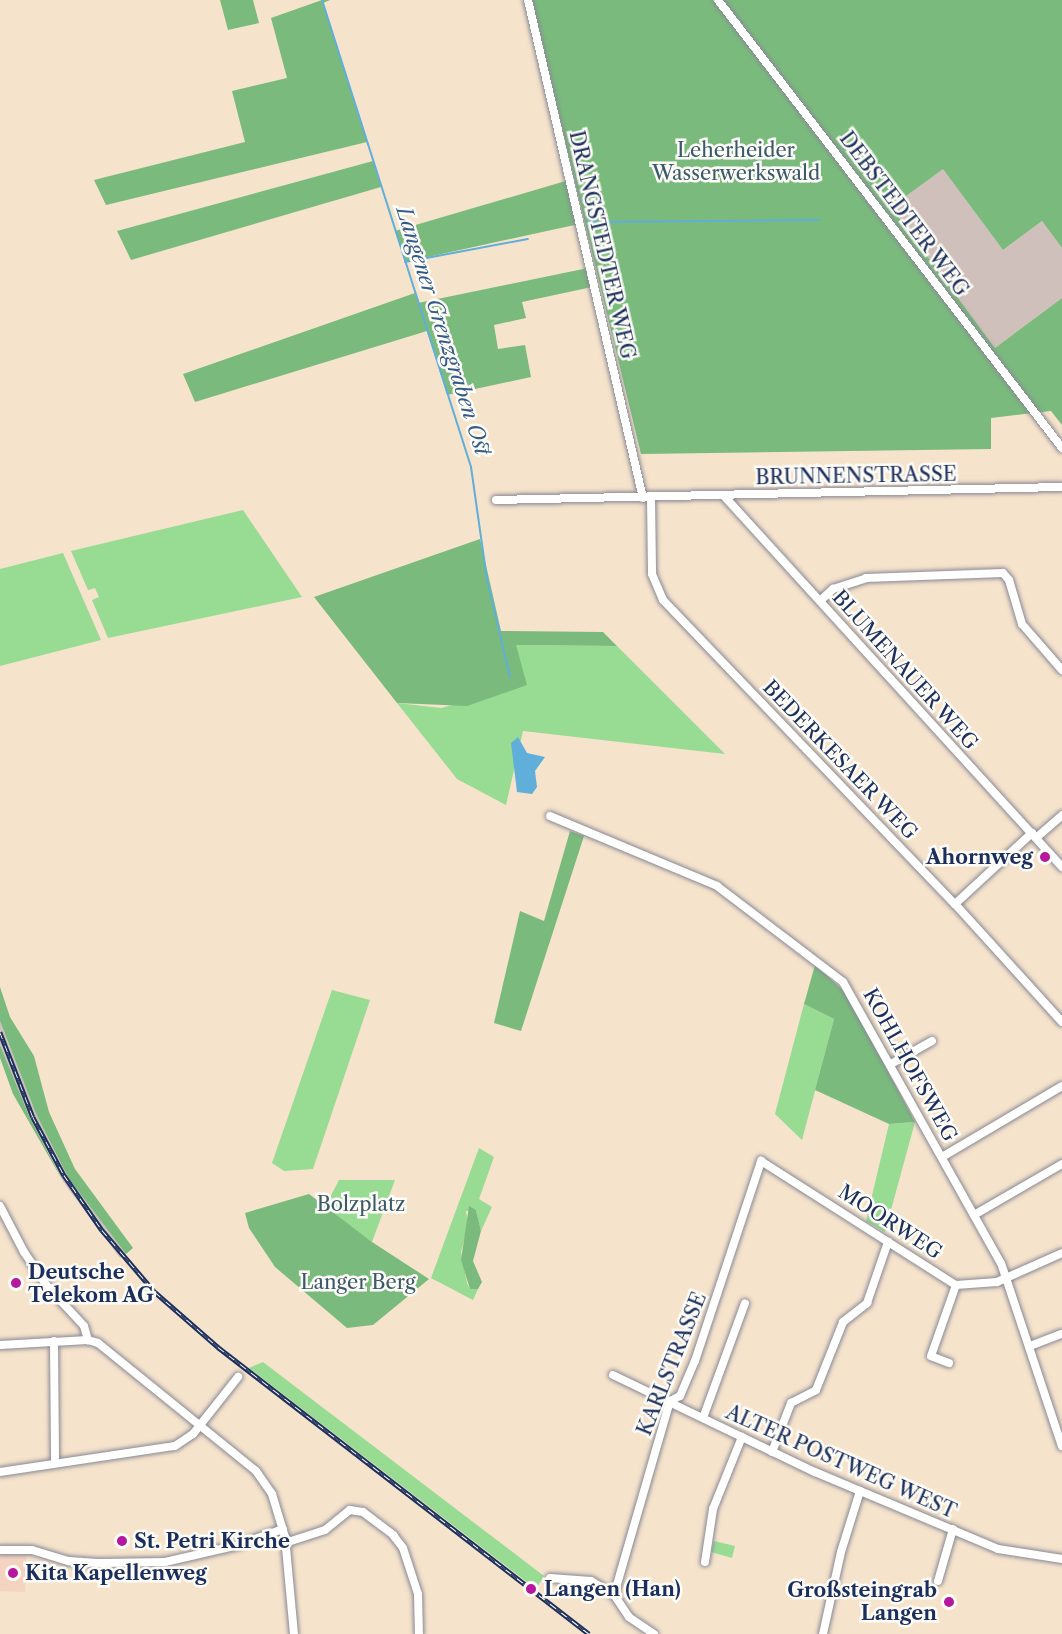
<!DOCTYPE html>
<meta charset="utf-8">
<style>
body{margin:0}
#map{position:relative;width:1062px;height:1634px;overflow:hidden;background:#f6e3cc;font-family:"Libre Caslon Text",serif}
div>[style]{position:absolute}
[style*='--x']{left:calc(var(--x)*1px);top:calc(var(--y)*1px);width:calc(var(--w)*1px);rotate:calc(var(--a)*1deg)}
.built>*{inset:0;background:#f4d3c0}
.industrial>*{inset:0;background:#d0c0bc}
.green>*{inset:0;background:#98db93}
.forest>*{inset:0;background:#7abb7d}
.water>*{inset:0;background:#60aeda}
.stream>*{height:2px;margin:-1px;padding:0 1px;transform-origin:1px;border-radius:1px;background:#60aeda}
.roads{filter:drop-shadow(0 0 2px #888995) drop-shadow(0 0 2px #888995)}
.minor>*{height:8px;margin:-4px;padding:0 4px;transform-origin:4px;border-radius:4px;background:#fff}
.rail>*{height:4.5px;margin-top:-2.25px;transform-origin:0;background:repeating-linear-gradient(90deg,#fdfcf7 0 7px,#1b2f5e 0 14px);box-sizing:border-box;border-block:2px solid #1b2f5e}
.dots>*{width:16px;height:16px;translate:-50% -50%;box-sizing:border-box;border:3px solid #fdfcf7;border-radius:50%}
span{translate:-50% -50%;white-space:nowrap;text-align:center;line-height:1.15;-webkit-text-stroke:5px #fdfcf7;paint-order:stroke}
.park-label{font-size:20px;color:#3a5a6b}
.street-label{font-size:20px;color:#1b2f5e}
.poi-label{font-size:20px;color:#1b2f5e;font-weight:700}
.right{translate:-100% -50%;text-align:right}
.left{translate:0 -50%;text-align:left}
.water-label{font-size:21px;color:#335b89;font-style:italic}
</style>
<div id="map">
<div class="built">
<i style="clip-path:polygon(0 1554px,26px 1555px,25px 1592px,0 1591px)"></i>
</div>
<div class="industrial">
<i style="clip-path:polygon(943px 168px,1003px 250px,1042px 221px,1062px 248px,1062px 298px,995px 348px,891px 207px)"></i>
<i style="clip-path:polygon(0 1021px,36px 1114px,69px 1179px,126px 1254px,120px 1258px,64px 1183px,30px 1118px,0 1045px)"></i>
</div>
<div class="green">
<i style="clip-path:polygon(243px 510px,302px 597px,108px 638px,92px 600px,99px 597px,95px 588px,88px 590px,71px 551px)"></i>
<i style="clip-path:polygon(63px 553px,101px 640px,0 666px,0 569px)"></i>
<i style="clip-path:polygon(515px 645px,617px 646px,725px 754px,523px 731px,506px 805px,457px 779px,397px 703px,441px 708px,526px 685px)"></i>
<i style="clip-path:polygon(332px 990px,370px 1000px,313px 1169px,284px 1171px,272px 1163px)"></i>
<i style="clip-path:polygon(804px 1004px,834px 1019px,802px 1140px,775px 1114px)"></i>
<i style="clip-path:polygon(915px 1122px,885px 1232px,866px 1221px,889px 1124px)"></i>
<i style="clip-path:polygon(479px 1148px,494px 1157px,479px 1199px,492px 1207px,481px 1231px,476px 1210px,466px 1211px,468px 1225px,461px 1252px,467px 1283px,470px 1289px,478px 1289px,473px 1300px,431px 1278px)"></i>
<i style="clip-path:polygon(339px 1180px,395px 1180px,372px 1242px,325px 1207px)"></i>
<i style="clip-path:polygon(263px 1362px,544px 1576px,536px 1589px,249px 1368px)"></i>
<i style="clip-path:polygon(714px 1541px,735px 1546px,732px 1558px,711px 1552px)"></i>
</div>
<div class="forest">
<i style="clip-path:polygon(220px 0,253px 0,259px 23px,228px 30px)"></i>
<i style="clip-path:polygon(322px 0,330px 0,323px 3px,367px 142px,106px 205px,94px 180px,245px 142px,232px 91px,287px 78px,271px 18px)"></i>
<i style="clip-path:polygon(531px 0,1062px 0,1062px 248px,1042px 221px,1003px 250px,943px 169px,891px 207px,995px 348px,1062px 298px,1062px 425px,1051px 411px,991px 418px,991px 449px,641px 454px)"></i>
<i style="clip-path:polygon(373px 161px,381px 187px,131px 260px,117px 231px)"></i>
<i style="clip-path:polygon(569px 180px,579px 224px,405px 262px,395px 231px)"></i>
<i style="clip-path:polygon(588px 268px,592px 287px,522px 302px,526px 318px,494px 325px,498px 349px,525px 345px,531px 377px,447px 395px,427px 331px,195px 402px,183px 374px,415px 293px,418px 303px)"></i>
<i style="clip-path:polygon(480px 539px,501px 631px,603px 632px,617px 646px,516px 645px,527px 685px,467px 706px,397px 703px,314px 597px)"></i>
<i style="clip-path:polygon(570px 831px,584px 836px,521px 1031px,494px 1023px,520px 911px,544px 921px)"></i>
<i style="clip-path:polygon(815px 965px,846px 993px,915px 1122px,889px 1124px,815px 1090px,834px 1019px,804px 1004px)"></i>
<i style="clip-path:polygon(0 987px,10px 1017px,34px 1056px,49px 1112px,75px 1169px,133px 1248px,126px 1254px,69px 1179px,36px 1114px,0 1021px)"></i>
<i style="clip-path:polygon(0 1045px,30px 1118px,64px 1183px,13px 1094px,0 1058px)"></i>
<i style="clip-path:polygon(309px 1194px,372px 1242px,429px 1279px,373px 1325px,347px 1328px,275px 1267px,249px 1228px,245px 1213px)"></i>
<i style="clip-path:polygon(469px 1206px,476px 1210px,481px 1231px,473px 1261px,482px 1282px,478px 1289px,470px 1289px,461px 1260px)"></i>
</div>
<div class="water">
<i style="clip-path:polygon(518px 737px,527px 753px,545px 757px,535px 771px,537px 787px,532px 794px,517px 792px,511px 743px)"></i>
</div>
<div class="stream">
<i style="--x:322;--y:0;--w:490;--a:72.3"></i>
<i style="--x:471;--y:467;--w:113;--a:81.9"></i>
<i style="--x:487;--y:579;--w:101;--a:76.8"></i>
<i style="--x:587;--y:222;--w:232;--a:-0.5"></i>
<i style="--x:405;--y:262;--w:125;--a:-10.6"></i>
</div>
<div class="roads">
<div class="minor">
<i style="--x:528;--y:0;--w:511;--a:77"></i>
<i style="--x:718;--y:0;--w:565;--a:52.48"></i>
<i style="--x:724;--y:496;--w:502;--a:47.66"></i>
<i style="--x:651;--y:498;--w:76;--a:89.2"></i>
<i style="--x:652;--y:574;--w:28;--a:67"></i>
<i style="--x:663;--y:600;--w:422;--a:46.2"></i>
<i style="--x:955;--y:904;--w:159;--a:47.8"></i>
<i style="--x:496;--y:500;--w:566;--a:-1.32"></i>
<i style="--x:820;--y:601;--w:18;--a:-43"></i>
<i style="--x:833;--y:589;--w:35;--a:-18"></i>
<i style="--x:866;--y:578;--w:137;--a:-2.1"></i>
<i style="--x:1003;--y:573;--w:9;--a:49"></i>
<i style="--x:1009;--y:580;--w:46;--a:73.5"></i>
<i style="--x:1022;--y:624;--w:61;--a:49"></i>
<i style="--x:550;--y:816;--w:181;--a:22.7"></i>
<i style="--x:717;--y:886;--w:158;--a:37.3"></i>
<i style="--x:843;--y:982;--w:322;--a:60.7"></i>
<i style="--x:1001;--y:1263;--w:193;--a:71.6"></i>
<i style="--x:1036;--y:838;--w:35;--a:-41"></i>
<i style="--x:955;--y:904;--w:105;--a:-42.7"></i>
<i style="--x:891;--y:1064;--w:47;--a:-29.3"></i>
<i style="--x:942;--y:1157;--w:139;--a:-30.6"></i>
<i style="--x:0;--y:1206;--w:52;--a:62.4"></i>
<i style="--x:24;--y:1252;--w:41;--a:55.9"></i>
<i style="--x:47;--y:1286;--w:54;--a:47.2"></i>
<i style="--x:84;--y:1326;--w:15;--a:74"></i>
<i style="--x:974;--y:1215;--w:102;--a:-30.1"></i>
<i style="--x:54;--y:1341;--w:120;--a:89.5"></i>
<i style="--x:0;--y:1345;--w:88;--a:-3.3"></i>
<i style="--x:88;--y:1340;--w:10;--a:17"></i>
<i style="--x:98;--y:1343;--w:203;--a:39"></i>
<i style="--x:256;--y:1471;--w:28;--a:55"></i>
<i style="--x:272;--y:1494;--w:45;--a:73.2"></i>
<i style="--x:285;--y:1537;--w:97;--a:84.7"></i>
<i style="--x:1030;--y:1346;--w:34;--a:-21"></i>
<i style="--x:949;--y:1363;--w:19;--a:-159"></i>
<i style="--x:931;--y:1356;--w:75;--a:-70.6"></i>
<i style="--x:613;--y:1375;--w:224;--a:25.7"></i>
<i style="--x:815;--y:1472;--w:199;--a:22.8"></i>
<i style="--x:998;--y:1549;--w:65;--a:8.9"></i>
<i style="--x:703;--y:1418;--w:122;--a:-69.9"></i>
<i style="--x:772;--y:1452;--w:53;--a:-68.8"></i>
<i style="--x:791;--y:1403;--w:28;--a:-27"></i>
<i style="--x:816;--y:1390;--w:73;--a:-68.3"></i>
<i style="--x:843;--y:1322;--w:31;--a:-38"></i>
<i style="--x:867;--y:1303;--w:65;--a:-71"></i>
<i style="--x:0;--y:1472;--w:177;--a:-8.5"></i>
<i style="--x:175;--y:1446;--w:22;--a:-34"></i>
<i style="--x:193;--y:1434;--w:73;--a:-51.7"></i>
<i style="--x:285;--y:1543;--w:42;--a:-18"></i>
<i style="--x:325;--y:1530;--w:32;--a:-39"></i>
<i style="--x:350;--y:1510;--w:13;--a:9"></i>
<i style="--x:363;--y:1512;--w:38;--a:37"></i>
<i style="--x:393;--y:1535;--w:16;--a:52"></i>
<i style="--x:403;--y:1548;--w:48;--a:71.9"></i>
<i style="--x:418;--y:1594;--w:40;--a:88.6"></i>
<i style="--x:0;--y:1550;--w:32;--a:0"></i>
<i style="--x:32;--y:1550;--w:39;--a:17"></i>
<i style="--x:69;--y:1561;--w:32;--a:4"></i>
<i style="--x:101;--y:1563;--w:64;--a:-0.9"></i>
<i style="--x:165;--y:1562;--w:72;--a:-12.9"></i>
<i style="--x:235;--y:1546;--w:51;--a:-19.5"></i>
<i style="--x:705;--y:1562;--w:54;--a:-81.4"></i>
<i style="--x:713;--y:1509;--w:78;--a:-68.1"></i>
<i style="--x:550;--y:1578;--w:41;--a:4.2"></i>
<i style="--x:591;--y:1581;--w:27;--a:31"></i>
<i style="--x:938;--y:1581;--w:54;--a:-73.9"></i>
<i style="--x:654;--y:1634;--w:30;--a:-146"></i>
<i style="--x:629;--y:1617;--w:27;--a:-124"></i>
<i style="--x:614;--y:1595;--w:202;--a:-73.9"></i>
<i style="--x:670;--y:1401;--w:11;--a:-27"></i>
<i style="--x:680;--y:1396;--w:38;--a:-67"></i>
<i style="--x:695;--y:1361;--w:211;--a:-71.7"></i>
<i style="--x:761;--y:1161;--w:231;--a:32.5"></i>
<i style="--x:956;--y:1285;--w:41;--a:-4.2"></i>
<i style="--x:997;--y:1282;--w:71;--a:-24"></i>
<i style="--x:823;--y:1634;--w:84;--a:-77.6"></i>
<i style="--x:841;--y:1552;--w:64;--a:-72.7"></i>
</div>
</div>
<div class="rail">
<i style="--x:0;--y:1032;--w:91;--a:68.8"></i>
<i style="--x:33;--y:1117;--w:66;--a:61.9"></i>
<i style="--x:64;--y:1175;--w:67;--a:55.4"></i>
<i style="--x:102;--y:1230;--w:82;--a:49.5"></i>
<i style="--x:155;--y:1292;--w:84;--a:41.1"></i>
<i style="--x:218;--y:1347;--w:469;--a:37.7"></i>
</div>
<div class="dots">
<i style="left:1045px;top:857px;background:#b5179e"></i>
<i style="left:16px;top:1283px;background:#b5179e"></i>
<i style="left:122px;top:1541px;background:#b5179e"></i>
<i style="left:13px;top:1573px;background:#b5179e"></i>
<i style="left:531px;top:1589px;background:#b5179e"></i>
<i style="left:949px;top:1602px;background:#b5179e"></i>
</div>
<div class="park-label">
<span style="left:736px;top:162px">Leherheider<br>Wasserwerkswald</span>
<span style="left:361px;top:1204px">Bolzplatz</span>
<span style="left:358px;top:1282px">Langer Berg</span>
</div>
<div class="street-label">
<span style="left:904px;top:214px;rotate:53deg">DEBSTEDTER WEG</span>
<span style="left:602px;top:245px;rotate:77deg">DRANGSTEDTER WEG</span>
<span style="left:856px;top:476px;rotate:-1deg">BRUNNENSTRASSE</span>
<span style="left:905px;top:670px;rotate:48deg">BLUMENAUER WEG</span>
<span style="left:840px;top:760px;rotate:46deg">BEDERKESAER WEG</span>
<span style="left:910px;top:1065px;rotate:61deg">KOHLHOFSWEG</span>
<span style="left:890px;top:1222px;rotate:33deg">MOORWEG</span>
<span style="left:672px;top:1364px;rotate:-68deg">KARLSTRASSE</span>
<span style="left:841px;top:1462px;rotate:24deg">ALTER POSTWEG WEST</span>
</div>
<div class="poi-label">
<span class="right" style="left:1033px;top:857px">Ahornweg</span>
<span class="left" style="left:28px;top:1284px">Deutsche<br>Telekom AG</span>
<span class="left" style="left:134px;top:1541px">St. Petri Kirche</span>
<span class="left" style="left:25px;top:1573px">Kita Kapellenweg</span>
<span class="left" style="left:544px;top:1589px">Langen (Han)</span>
<span class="right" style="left:937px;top:1602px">Großsteingrab<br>Langen</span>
</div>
<div class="water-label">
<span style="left:443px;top:331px;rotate:72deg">Langener Grenzgraben Ost</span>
</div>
</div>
